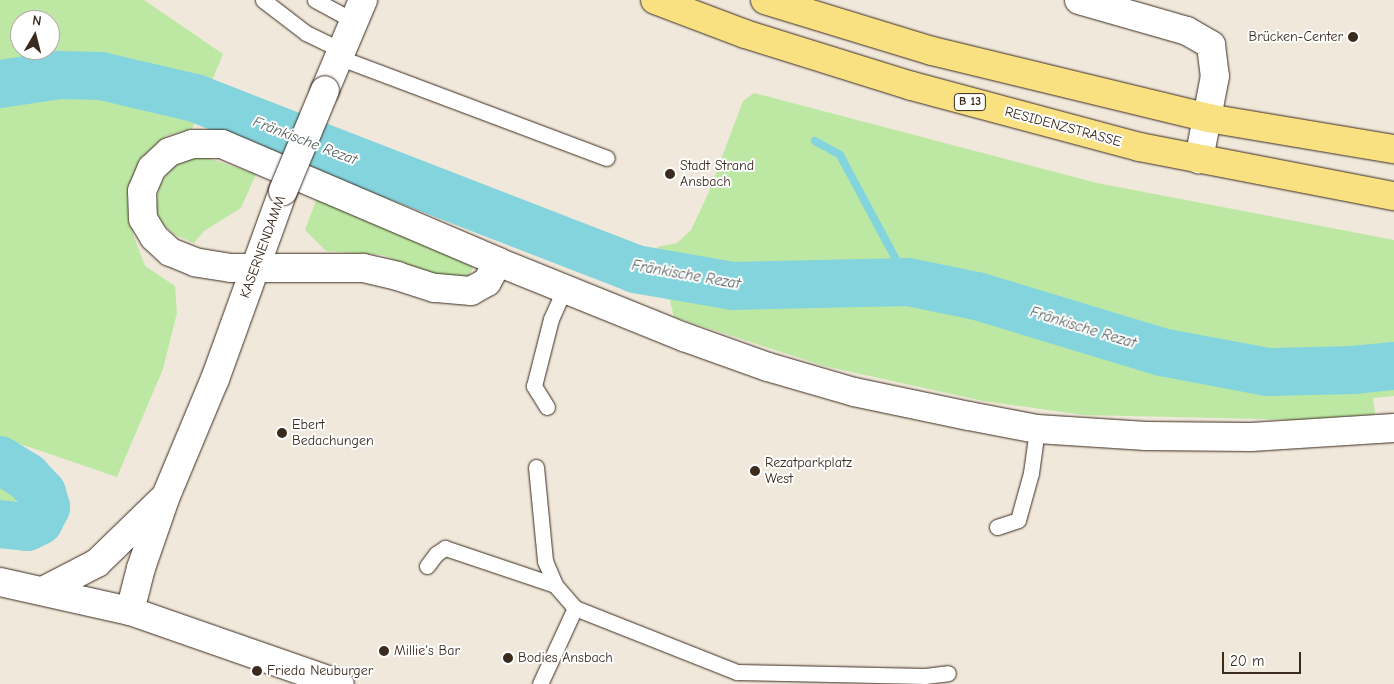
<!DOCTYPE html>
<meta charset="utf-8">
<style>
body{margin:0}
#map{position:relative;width:1394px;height:684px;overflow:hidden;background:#f0e8da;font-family:"Comic Neue",sans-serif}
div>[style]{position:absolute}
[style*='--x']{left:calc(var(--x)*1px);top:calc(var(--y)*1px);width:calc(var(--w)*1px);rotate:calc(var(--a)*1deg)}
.green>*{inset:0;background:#bde8a4}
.stream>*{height:8px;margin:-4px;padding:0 4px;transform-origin:4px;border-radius:4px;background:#84d4de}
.river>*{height:48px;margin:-24px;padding:0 24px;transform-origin:24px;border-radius:24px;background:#84d4de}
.roads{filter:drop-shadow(0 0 1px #3b2a1e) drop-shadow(0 0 1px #3b2a1e)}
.service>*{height:15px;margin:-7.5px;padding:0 7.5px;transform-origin:7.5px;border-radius:7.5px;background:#fff}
.minor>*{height:28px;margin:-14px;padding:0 14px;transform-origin:14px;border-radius:14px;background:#fff}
.primary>*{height:28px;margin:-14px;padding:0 14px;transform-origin:14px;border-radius:14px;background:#f9e181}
.bridges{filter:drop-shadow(0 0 1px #3b2a1e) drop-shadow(0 0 1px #3b2a1e)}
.minor-bridge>*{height:28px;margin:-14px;padding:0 14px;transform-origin:14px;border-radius:14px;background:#fff}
.dots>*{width:14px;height:14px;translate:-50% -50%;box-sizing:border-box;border:2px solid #fff;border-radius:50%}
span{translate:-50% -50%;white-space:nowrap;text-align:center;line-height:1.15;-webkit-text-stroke:4px #fff;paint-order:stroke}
.shield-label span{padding:1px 4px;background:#fff;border:1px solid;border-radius:4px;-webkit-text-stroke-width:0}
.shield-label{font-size:12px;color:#3b2a1e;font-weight:700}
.poi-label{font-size:14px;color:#3b2a1e}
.right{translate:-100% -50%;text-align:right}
.left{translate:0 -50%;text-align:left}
.street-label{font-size:14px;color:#3b2a1e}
.water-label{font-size:15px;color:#515d58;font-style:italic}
.north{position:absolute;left:10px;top:10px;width:50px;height:50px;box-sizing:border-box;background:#fff;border:1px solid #b1aaa5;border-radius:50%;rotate:8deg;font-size:14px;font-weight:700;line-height:20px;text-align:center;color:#3b2a1e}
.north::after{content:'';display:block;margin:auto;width:18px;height:22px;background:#3b2a1e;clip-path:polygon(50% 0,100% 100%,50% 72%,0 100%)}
.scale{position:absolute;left:1222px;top:652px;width:79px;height:22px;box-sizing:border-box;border:2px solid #3b2a1e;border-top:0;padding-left:6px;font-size:15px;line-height:18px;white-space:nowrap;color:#3b2a1e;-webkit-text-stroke:4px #fff;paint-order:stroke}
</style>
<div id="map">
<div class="green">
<i style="clip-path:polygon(evenodd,0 0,144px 0,223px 54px,192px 129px,166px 136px,138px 164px,127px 198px,133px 234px,145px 266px,175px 286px,177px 313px,163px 369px,117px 477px,0 437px,0 0,20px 20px,50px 20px,50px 50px,20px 50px,20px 20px)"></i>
<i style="clip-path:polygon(754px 93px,1097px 183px,1394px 240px,1394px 396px,1373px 398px,1375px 414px,1302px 420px,1083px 415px,983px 401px,824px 366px,674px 317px,657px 247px,677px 243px,691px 230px,708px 194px,743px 101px)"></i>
<i style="clip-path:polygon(195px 157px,208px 158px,256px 174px,241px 208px,204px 231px,194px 243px,175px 235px,161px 222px,156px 208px,159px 187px,171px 167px,183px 160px)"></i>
<i style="clip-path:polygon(318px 195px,470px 262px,473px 268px,468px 277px,460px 280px,426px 273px,383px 255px,326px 251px,305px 230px)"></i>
<i style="clip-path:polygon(0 477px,11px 484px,18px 498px,9px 509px,0 507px)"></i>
</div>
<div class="stream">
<i style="--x:815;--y:141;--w:29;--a:29"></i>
<i style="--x:840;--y:155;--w:144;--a:61.8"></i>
</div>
<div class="river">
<i style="--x:0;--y:84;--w:60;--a:-8.7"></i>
<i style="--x:59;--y:75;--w:42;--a:1.4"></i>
<i style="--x:101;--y:76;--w:97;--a:13.2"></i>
<i style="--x:195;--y:98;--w:472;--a:21.2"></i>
<i style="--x:635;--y:269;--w:99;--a:9.8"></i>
<i style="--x:733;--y:286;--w:175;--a:-1.3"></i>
<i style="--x:908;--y:282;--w:70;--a:11.5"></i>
<i style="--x:977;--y:296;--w:192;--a:16.9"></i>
<i style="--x:1161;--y:352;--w:109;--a:10.6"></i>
<i style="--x:1268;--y:372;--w:85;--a:-1.3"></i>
<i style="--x:1353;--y:370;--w:41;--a:-5.6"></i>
<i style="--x:0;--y:460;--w:32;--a:32"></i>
<i style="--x:27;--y:477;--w:22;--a:47"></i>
<i style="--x:42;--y:493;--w:15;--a:74"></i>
<i style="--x:46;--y:507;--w:16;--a:117"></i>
<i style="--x:39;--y:521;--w:13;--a:153"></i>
<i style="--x:27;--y:527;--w:27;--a:-174"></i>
</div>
<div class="roads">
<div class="service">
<i style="--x:263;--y:0;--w:54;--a:37.5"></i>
<i style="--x:306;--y:33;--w:39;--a:26"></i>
<i style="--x:315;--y:0;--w:44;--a:28.3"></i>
<i style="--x:338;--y:57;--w:287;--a:20.6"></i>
<i style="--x:547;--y:407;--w:25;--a:-122"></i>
<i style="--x:534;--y:386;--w:69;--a:-75.8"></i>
<i style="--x:551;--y:319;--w:34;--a:-66"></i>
<i style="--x:536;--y:467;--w:94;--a:84.5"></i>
<i style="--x:545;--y:561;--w:26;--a:67"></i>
<i style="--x:555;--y:585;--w:30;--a:49"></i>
<i style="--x:997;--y:527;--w:22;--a:-18"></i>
<i style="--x:1018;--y:520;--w:49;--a:-74.5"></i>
<i style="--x:1031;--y:473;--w:44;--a:-82.2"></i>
<i style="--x:427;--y:566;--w:15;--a:-53"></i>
<i style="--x:436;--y:554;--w:11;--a:-34"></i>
<i style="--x:445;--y:548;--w:116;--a:18.6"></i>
<i style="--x:540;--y:684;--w:84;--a:-65.3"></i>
<i style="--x:575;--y:608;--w:174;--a:21.6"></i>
<i style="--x:737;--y:672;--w:188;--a:1.2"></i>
<i style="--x:925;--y:676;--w:23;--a:-7"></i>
</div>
<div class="minor">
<i style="--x:1079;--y:0;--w:112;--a:16"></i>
<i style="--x:1187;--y:31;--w:28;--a:30"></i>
<i style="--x:1211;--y:45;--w:31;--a:83"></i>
<i style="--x:1215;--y:76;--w:85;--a:100.9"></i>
<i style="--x:325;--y:90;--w:98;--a:-67.1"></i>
<i style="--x:498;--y:262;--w:23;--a:119"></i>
<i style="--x:487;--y:282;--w:18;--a:151"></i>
<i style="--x:471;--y:291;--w:37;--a:-175"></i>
<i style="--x:434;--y:288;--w:38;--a:-162"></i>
<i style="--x:398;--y:276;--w:36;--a:-167"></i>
<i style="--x:363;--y:268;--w:132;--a:180"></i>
<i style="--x:231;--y:268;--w:36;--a:-171"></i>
<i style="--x:195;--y:262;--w:27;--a:-158"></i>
<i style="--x:170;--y:252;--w:22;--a:-137"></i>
<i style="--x:154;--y:237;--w:21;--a:-121"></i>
<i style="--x:143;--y:219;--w:28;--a:-92"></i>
<i style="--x:142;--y:191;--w:25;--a:-67"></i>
<i style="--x:152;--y:168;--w:23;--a:-43"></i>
<i style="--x:169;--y:152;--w:24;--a:-19"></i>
<i style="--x:192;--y:144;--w:30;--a:0"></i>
<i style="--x:222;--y:144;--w:300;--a:23.1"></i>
<i style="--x:498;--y:262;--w:201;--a:22"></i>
<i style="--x:684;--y:337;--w:89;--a:19.7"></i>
<i style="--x:768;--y:367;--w:90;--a:16.2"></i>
<i style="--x:854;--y:392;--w:117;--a:11.8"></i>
<i style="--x:969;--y:416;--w:69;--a:10.8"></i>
<i style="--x:1037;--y:429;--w:109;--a:3.7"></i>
<i style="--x:1146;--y:436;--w:105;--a:0.5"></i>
<i style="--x:1251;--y:437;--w:143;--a:-3.6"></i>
<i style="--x:0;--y:582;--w:133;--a:12.6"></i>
<i style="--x:130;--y:611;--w:222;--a:19.2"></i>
<i style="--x:43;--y:591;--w:61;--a:-27.4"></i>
<i style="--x:97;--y:563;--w:91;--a:-44.1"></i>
<i style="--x:130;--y:611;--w:44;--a:-75.7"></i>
<i style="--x:141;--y:568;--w:76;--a:-70.9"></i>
<i style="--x:166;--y:496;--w:127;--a:-67.3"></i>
<i style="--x:215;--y:379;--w:200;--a:-70.1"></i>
</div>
<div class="primary">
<i style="--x:655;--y:0;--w:96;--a:20.7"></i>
<i style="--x:745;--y:34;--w:175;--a:17.3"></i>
<i style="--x:912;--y:86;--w:235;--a:15"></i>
<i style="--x:1139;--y:147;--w:260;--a:10.9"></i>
<i style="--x:765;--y:0;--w:175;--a:17"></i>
<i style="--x:932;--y:51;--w:284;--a:13.6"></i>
<i style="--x:1208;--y:118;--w:189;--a:9.5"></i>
</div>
</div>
<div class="bridges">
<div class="minor-bridge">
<i style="--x:283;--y:191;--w:109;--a:-67.4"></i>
</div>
</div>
<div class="dots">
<i style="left:1353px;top:37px;background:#3b2a1e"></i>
<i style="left:670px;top:174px;background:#3b2a1e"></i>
<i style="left:282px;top:433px;background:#3b2a1e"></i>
<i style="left:755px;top:471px;background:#3b2a1e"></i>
<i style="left:384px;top:651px;background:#3b2a1e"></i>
<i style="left:508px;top:658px;background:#3b2a1e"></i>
<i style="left:257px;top:671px;background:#3b2a1e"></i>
</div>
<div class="shield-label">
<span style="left:970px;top:102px">B 13</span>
</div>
<div class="poi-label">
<span class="right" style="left:1343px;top:37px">Brücken-Center</span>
<span class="left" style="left:680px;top:174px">Stadt Strand<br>Ansbach</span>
<span class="left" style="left:292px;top:433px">Ebert<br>Bedachungen</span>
<span class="left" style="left:765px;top:471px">Rezatparkplatz<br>West</span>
<span class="left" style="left:394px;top:651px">Millie's Bar</span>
<span class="left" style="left:518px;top:658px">Bodies Ansbach</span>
<span class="left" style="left:267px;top:671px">Frieda Neuburger</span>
</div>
<div class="street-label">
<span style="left:1063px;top:127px;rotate:15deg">RESIDENZSTRASSE</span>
<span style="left:263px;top:247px;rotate:-70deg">KASERNENDAMM</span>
</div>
<div class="water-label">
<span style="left:305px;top:141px;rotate:21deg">Fränkische Rezat</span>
<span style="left:686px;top:275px;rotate:10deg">Fränkische Rezat</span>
<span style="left:1083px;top:328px;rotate:17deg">Fränkische Rezat</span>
</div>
<div class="north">N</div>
<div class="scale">20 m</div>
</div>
